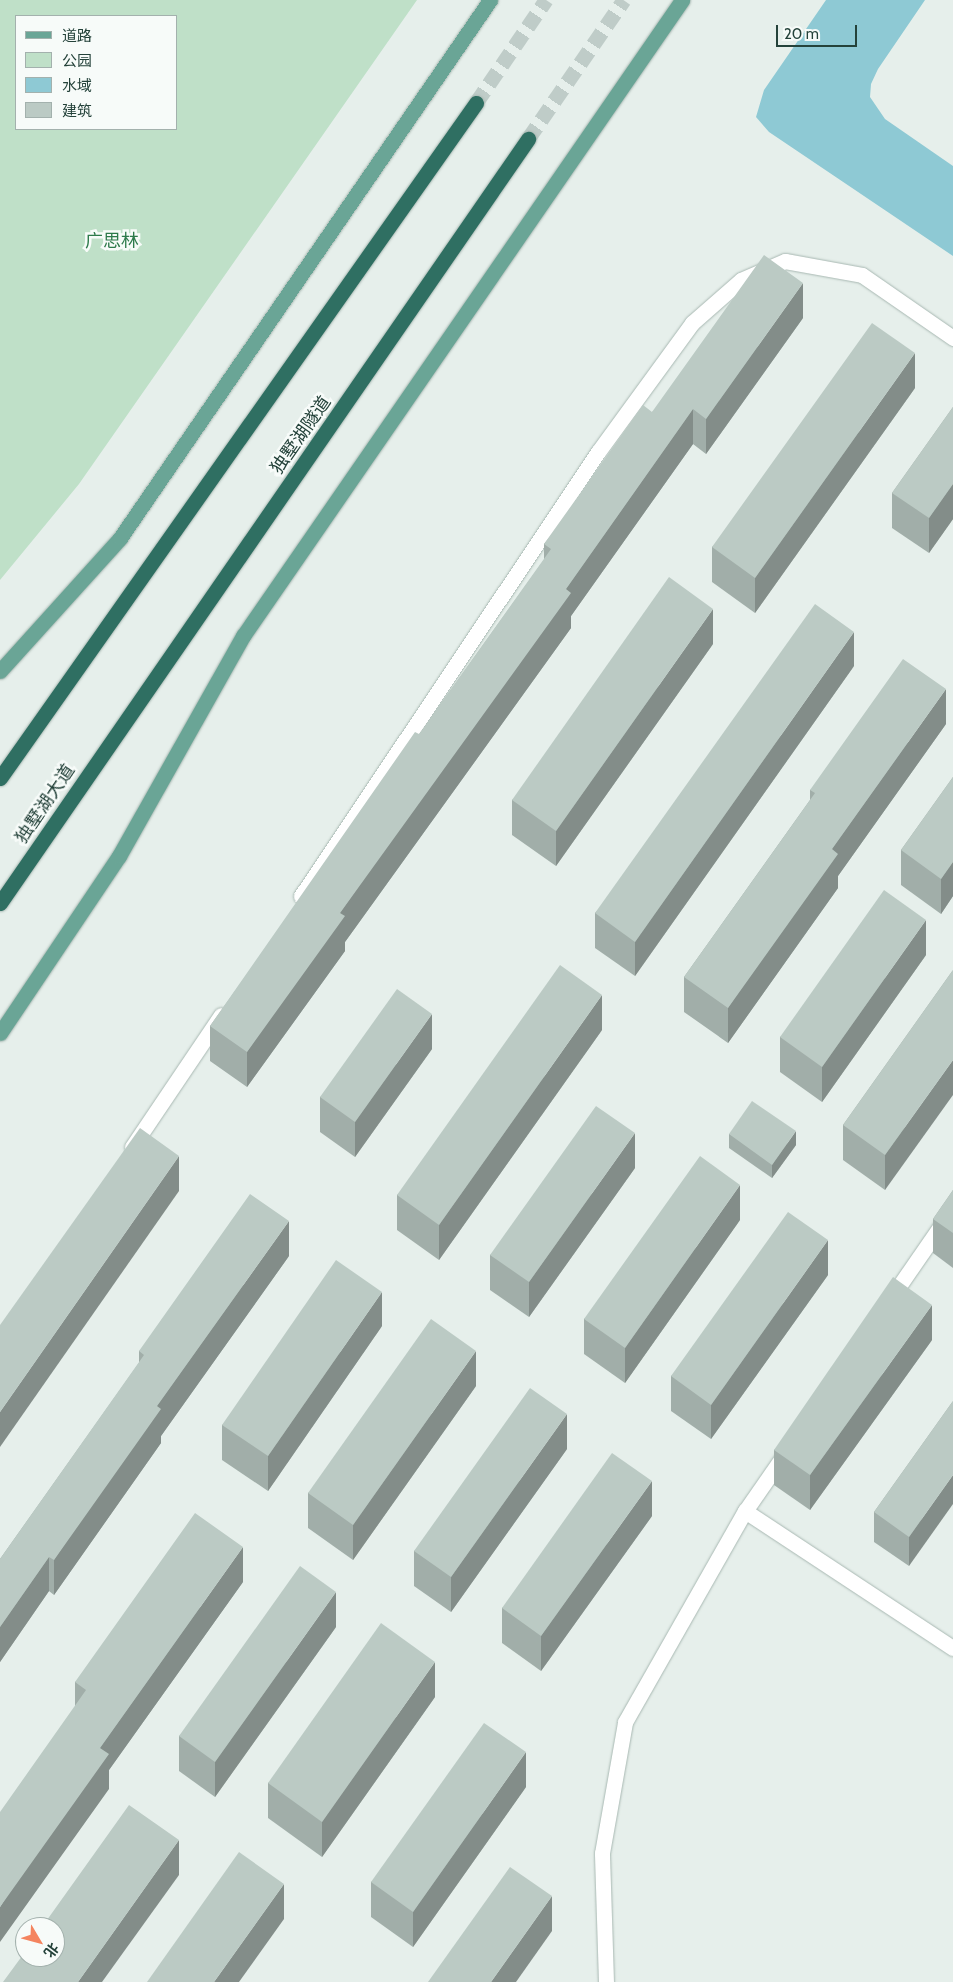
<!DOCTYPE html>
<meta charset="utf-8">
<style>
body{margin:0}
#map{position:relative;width:953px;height:1982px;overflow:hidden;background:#e6efeb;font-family:Cabin,"Noto Sans SC",sans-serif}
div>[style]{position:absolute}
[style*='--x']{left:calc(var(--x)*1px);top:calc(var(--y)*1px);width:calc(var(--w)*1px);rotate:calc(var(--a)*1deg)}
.green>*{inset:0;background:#bfe0c8}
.water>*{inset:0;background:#8ec9d4}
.highway-tunnel>*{height:15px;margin-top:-7.5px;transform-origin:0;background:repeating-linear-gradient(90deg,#bfccc8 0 15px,transparent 0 23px)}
.roads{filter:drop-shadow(0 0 1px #a8b8b2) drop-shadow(0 0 1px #a8b8b2)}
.minor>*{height:15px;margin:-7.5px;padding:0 7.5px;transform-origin:7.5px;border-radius:7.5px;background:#fff}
.major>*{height:15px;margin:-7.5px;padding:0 7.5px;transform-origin:7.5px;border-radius:7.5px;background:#6aa596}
.highway>*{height:15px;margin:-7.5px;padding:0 7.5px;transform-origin:7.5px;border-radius:7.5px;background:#2f6f62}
.wall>*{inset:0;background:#a1aea9}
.shaded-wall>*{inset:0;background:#838d89}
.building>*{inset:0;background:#bbcac4}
span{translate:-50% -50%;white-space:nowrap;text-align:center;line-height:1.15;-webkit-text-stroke:5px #f7fbf9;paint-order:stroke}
.park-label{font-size:18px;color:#2d7a4b}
.street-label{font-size:18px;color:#24423a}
.legend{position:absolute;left:15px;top:15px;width:162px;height:115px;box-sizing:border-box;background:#f7fbf9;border:1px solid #a3b1ad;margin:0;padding:6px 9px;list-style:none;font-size:15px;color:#24423a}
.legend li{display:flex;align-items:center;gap:10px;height:25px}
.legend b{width:25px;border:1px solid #a3b1ad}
.north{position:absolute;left:15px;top:1917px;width:50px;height:50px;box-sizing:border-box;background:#f7fbf9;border:1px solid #a3b1ad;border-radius:50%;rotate:127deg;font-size:14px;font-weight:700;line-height:20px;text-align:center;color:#24423a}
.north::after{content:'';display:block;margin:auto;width:18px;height:22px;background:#f4845f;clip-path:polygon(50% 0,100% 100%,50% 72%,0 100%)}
.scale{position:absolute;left:776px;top:25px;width:81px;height:22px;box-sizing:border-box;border:2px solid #24423a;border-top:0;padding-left:6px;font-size:15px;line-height:18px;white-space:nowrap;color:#24423a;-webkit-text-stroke:4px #f7fbf9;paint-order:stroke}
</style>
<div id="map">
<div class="green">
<i style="clip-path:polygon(evenodd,0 0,417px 0,79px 484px,0 580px,0 0,16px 16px,176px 16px,176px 129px,16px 129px,16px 16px)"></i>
</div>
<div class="water">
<i style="clip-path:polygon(826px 0,925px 0,878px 69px,871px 84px,870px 97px,885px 119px,953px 166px,953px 256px,769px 132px,756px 117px,764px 90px)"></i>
</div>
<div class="highway-tunnel">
<i style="--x:476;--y:103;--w:125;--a:-55.8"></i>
<i style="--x:528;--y:139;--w:169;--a:-55.4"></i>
</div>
<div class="roads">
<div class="minor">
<i style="--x:301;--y:896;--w:534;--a:-56.22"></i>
<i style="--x:598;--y:452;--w:160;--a:-53.9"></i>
<i style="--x:692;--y:323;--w:65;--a:-41.3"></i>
<i style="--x:741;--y:280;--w:48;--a:-23.4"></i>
<i style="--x:785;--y:261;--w:78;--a:10.3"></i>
<i style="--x:862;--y:275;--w:111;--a:34.7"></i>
<i style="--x:132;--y:1147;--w:159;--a:-56"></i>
<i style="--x:890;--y:1299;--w:111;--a:-55.3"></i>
<i style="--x:745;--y:1511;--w:249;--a:33.4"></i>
<i style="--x:606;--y:1982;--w:129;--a:-91.8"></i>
<i style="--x:602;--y:1853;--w:133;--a:-80"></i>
<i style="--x:625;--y:1722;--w:243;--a:-60.4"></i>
<i style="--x:745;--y:1511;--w:72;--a:-55.2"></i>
</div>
<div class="major">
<i style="--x:0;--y:671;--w:179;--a:-47.9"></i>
<i style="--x:120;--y:538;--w:653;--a:-55.48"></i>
<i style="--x:0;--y:1033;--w:213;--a:-56.1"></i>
<i style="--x:119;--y:856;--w:253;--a:-60.6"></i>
<i style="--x:243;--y:636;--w:773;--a:-55.38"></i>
</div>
<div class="highway">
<i style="--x:0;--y:778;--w:826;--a:-54.81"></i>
<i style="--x:0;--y:903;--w:929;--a:-55.35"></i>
</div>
</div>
<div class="wall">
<i style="clip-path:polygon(803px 318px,706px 454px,693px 444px,571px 616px,571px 628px,345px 942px,345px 951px,247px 1087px,210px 1061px,210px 1026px,544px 560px,544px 544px,652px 412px)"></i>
<i style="clip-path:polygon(915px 388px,755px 613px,712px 582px,712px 547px)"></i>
<i style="clip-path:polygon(953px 407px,953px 519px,929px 553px,892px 528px,892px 493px)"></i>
<i style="clip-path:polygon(713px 644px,556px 866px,512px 835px,512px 800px)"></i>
<i style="clip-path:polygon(854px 666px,635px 976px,595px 948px,595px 913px)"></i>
<i style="clip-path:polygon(946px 724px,838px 876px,838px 888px,728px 1043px,684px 1012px,684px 977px,810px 800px,810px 790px)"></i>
<i style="clip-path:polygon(953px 777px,953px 896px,941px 914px,901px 885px,901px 850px)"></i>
<i style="clip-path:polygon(926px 955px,822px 1102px,780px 1072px,780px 1037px)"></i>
<i style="clip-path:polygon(953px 970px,885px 1190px,843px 1160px,843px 1125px)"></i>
<i style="clip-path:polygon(602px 1030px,439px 1260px,397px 1230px,397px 1195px)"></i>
<i style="clip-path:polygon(432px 1049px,355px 1157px,320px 1132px,320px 1097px)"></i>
<i style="clip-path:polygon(729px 1134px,796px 1145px,772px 1178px,729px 1148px)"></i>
<i style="clip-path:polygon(635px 1168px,529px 1317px,490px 1290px,490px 1255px)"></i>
<i style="clip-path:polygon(953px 1190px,953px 1268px,933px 1253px,933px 1219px)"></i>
<i style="clip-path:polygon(740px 1220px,625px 1383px,584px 1354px,584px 1319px)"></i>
<i style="clip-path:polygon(289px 1256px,161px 1436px,161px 1443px,54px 1595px,49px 1591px,0 1662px,0 1559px,139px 1363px,139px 1351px)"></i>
<i style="clip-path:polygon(828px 1275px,711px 1439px,671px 1411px,671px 1376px)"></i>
<i style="clip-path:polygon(382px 1326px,268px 1491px,222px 1460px,222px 1425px)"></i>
<i style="clip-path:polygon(932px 1340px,810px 1510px,774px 1485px,774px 1450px)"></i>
<i style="clip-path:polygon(476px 1386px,353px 1560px,308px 1528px,308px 1493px)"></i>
<i style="clip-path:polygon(953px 1401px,909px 1566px,874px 1542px,874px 1512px)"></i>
<i style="clip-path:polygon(567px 1449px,451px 1612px,414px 1586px,414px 1551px)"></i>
<i style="clip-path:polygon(652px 1516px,541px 1671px,502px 1643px,502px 1608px)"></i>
<i style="clip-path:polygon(243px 1582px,109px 1770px,109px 1789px,75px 1706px,75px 1682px)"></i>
<i style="clip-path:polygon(336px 1627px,215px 1797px,179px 1771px,179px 1736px)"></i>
<i style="clip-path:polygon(435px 1697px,322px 1857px,268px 1818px,268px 1783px)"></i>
<i style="clip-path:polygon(526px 1787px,413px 1947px,371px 1917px,371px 1882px)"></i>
</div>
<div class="shaded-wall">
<i style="clip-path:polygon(803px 283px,803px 318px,706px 454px,706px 419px)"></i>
<i style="clip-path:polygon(915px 353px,915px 388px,755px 613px,755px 578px)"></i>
<i style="clip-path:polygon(693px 409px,693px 444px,571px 616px,571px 628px,345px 942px,345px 951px,247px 1087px,247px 1052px,340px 913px,566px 589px)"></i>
<i style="clip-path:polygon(953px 484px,953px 519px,929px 553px,929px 518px)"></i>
<i style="clip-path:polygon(713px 609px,713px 644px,556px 866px,556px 831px)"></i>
<i style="clip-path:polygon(854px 632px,854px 666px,635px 976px,635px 942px)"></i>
<i style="clip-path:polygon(946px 689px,946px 724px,838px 876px,838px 888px,728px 1043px,728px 1008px,832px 849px)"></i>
<i style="clip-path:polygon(953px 862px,953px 896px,941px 914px,941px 879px)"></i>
<i style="clip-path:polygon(926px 920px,926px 955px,822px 1102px,822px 1067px)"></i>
<i style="clip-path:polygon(602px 995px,602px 1030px,439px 1260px,439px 1225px)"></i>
<i style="clip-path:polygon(432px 1014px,432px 1049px,355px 1157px,355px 1122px)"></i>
<i style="clip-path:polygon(953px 1060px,953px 1095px,885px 1190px,885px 1155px)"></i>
<i style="clip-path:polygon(796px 1131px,796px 1145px,772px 1178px,772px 1165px)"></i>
<i style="clip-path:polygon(635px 1133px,635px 1168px,529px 1317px,529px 1282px)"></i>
<i style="clip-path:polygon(179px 1156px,179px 1191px,0 1447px,0 1412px)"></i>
<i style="clip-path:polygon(740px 1185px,740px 1220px,625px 1383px,625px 1348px)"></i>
<i style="clip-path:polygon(289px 1221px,289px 1256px,161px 1436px,161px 1443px,54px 1595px,54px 1560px,157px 1406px)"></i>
<i style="clip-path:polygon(828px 1240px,828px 1275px,711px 1439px,711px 1405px)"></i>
<i style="clip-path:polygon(382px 1292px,382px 1326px,268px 1491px,268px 1456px)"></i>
<i style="clip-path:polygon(932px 1305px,932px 1340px,810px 1510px,810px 1475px)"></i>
<i style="clip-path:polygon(476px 1351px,476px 1386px,353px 1560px,353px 1525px)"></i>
<i style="clip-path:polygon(567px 1414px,567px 1449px,451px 1612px,451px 1577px)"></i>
<i style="clip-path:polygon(953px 1475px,953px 1504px,909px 1566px,909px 1537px)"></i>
<i style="clip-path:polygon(652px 1481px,652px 1516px,541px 1671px,541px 1636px)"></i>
<i style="clip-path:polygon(243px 1547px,243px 1582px,109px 1770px,109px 1789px,0 1942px,0 1907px,100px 1748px)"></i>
<i style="clip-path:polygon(49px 1557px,49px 1591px,0 1662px,0 1627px)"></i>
<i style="clip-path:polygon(336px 1592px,336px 1627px,215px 1797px,215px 1762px)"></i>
<i style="clip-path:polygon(435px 1662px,435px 1697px,322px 1857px,322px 1822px)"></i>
<i style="clip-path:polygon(526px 1752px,526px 1787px,413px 1947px,413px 1912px)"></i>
<i style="clip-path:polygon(179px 1840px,179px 1875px,102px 1982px,78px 1982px)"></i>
<i style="clip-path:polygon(284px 1884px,284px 1919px,239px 1982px,214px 1982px)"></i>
<i style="clip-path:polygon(552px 1896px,552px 1931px,516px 1982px,491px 1982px)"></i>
</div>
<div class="building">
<i style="clip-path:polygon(764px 255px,803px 283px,706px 419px,693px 409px,566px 589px,571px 593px,340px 913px,345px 916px,247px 1052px,210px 1026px,415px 732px,419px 734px,551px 549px,544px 544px,643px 405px,652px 412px)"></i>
<i style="clip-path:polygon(872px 323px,915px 353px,755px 578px,712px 547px)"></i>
<i style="clip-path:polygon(953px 407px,953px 484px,929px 518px,892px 493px)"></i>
<i style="clip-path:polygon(669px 577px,713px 609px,556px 831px,512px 800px)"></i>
<i style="clip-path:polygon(815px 604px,854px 632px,635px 942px,595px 913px)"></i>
<i style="clip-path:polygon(903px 659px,946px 689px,832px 849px,838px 854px,728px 1008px,684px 977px,815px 793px,810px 790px)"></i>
<i style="clip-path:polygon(953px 777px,953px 862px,941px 879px,901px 850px)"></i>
<i style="clip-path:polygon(884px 890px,926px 920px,822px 1067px,780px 1037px)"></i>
<i style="clip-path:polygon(560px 965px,602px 995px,439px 1225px,397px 1195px)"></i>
<i style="clip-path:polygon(953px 970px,953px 1060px,885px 1155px,843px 1125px)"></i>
<i style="clip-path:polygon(397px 989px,432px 1014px,355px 1122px,320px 1097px)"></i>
<i style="clip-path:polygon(752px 1101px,796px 1131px,772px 1165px,729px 1134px)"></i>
<i style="clip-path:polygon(596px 1106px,635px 1133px,529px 1282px,490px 1255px)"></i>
<i style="clip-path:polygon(140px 1128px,179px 1156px,0 1412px,0 1325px)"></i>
<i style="clip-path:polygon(700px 1156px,740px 1185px,625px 1348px,584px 1319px)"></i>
<i style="clip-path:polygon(953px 1190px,953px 1233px,933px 1219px)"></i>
<i style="clip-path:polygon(250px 1194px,289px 1221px,157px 1406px,161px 1409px,54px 1560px,49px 1557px,0 1627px,0 1559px,144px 1355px,139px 1351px)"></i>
<i style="clip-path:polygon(788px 1212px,828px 1240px,711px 1405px,671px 1376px)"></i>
<i style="clip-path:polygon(336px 1260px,382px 1292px,268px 1456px,222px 1425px)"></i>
<i style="clip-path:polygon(893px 1277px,932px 1305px,810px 1475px,774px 1450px)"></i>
<i style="clip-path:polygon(431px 1319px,476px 1351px,353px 1525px,308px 1493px)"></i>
<i style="clip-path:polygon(530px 1388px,567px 1414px,451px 1577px,414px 1551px)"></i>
<i style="clip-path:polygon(953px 1401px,953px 1475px,909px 1537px,874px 1512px)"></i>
<i style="clip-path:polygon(612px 1453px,652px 1481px,541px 1636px,502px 1608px)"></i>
<i style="clip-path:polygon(195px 1513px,243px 1547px,100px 1748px,109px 1754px,0 1907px,0 1812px,86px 1690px,75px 1682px)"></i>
<i style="clip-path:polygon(300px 1566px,336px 1592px,215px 1762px,179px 1736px)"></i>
<i style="clip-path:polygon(381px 1623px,435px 1662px,322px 1822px,268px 1783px)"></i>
<i style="clip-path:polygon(484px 1723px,526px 1752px,413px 1912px,371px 1882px)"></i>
<i style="clip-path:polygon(129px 1805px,179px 1840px,78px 1982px,3px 1982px,25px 1952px,25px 1957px,55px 1957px,55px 1927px,42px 1927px)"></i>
<i style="clip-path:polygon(239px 1852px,284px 1884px,214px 1982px,147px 1982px)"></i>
<i style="clip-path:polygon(510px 1867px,552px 1896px,491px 1982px,428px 1982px)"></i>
</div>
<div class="park-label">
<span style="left:112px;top:241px">广思林</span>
</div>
<div class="street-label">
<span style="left:301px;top:435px;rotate:-55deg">独墅湖隧道</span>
<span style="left:45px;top:804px;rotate:-56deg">独墅湖大道</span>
</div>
<ul class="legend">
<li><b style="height:6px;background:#6aa596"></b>道路</li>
<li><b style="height:14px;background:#bfe0c8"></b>公园</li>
<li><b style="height:14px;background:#8ec9d4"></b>水域</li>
<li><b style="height:14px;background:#bbcac4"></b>建筑</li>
</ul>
<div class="north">北</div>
<div class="scale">20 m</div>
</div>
